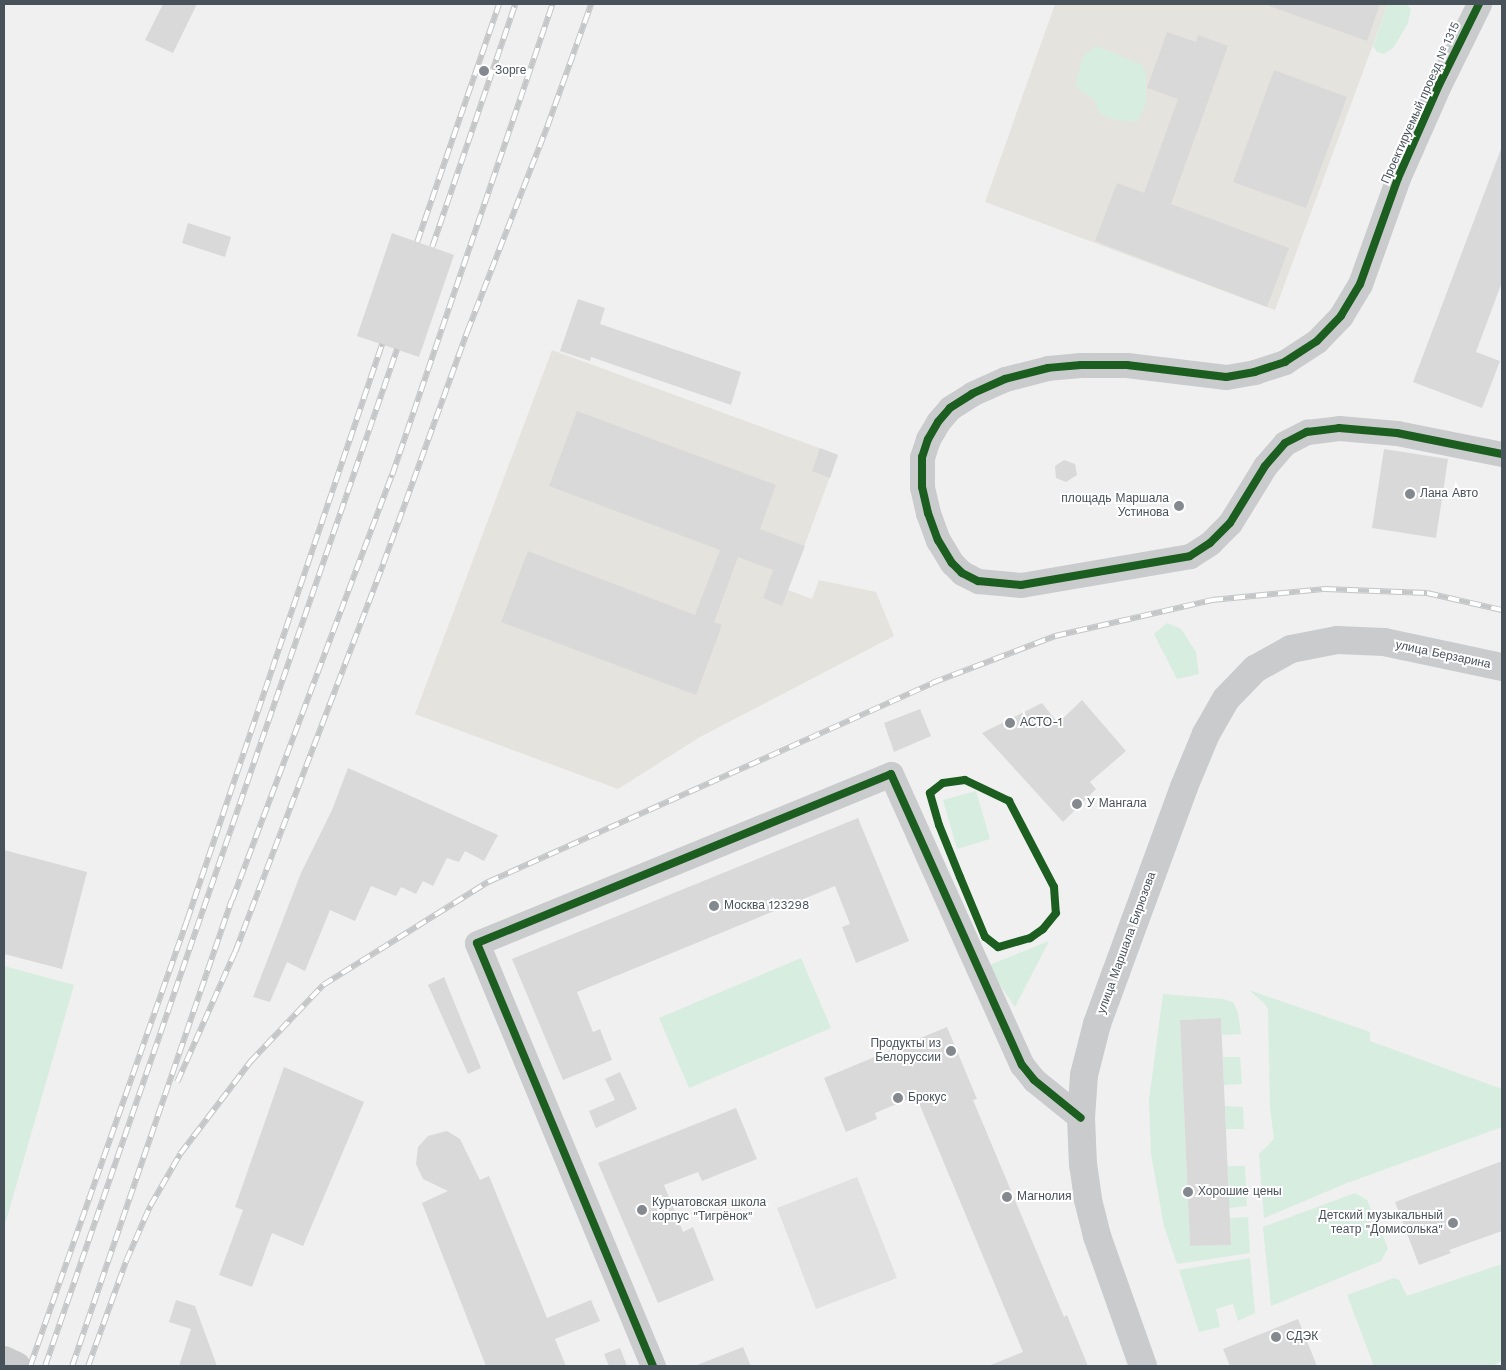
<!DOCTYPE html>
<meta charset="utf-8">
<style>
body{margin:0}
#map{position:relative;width:1506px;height:1370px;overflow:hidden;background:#f0f0f0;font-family:"Work Sans",sans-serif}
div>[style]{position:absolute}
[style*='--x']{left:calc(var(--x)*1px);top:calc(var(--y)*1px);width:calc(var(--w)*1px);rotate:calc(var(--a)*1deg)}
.commercial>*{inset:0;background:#e5e3dd}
.education>*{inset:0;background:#e2e1e1}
.green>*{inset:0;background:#d6eddf}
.building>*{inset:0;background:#d9d9da}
.minor>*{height:25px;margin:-12.5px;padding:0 12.5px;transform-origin:12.5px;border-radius:12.5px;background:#cacbcd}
.tertiary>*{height:28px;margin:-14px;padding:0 14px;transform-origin:14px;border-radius:14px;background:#cacbcd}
.rail>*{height:5.5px;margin-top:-2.75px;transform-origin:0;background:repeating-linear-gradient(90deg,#fff 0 11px,#c5c6c7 0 22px);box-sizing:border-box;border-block:1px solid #c5c6c7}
.cycleway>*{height:8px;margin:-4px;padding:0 4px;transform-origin:4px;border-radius:4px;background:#1b5e20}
.dots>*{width:14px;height:14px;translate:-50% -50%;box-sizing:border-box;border:2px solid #fff;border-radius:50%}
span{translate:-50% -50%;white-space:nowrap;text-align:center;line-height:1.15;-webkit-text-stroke:4px #fff;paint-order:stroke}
.poi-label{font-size:12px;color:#48525a}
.left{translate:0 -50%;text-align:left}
.right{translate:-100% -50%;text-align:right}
.street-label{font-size:12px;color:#48525a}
.frame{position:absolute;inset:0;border:5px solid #48525a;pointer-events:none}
</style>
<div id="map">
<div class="commercial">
<i style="clip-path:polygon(1055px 4px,1388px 4px,1275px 310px,985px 202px)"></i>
<i style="clip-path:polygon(552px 350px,838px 455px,788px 590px,812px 599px,819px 580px,876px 592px,894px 636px,700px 737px,618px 789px,415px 714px)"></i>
</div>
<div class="education">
<i style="clip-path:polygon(857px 1177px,897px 1278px,816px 1309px,777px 1208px)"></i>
</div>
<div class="green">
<i style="clip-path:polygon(1388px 4px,1407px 4px,1411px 10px,1408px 23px,1394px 47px,1384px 54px,1377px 52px,1373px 46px)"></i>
<i style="clip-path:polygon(1097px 46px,1142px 65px,1146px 72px,1146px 103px,1140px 118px,1134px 122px,1113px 119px,1099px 113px,1094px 99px,1080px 91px,1076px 84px,1083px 56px)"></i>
<i style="clip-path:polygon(1167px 623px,1181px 629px,1196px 652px,1199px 674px,1177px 679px,1154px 634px)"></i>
<i style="clip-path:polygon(976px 791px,990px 839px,957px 849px,943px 800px)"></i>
<i style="clip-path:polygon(1049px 941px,1015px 1007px,987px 966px)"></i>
<i style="clip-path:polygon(801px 958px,831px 1028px,689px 1088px,659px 1018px)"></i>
<i style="clip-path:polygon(4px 966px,74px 985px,4px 1228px)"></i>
<i style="clip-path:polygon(1249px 990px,1370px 1032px,1370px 1041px,1502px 1089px,1502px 1127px,1347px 1183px,1264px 1218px,1259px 1154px,1274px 1139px,1270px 1108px,1268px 1009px,1264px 1003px)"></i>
<i style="clip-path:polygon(1163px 994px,1223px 999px,1233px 1002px,1238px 1013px,1241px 1034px,1222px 1035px,1221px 1018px,1180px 1020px,1190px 1246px,1231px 1245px,1230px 1218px,1248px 1217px,1250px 1253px,1177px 1264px,1164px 1226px,1151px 1154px,1149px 1100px)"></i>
<i style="clip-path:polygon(1223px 1057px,1240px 1057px,1242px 1084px,1224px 1085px)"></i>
<i style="clip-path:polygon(1225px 1106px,1243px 1107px,1244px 1129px,1226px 1129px)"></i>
<i style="clip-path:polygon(1228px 1166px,1245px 1166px,1247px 1206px,1229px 1208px)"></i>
<i style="clip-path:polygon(1355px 1193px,1367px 1200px,1388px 1248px,1381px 1261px,1271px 1306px,1263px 1227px)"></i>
<i style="clip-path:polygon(1250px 1258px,1255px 1313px,1238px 1321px,1233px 1304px,1216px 1309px,1220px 1327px,1199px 1332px,1179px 1270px)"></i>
<i style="clip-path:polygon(1502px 1264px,1502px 1360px,1493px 1366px,1374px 1366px,1347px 1295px,1394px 1278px,1399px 1280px,1407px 1296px)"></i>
</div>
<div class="building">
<i style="clip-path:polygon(163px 4px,197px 4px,173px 53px,145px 40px)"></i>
<i style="clip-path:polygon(1269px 4px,1380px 4px,1367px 41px,1269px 6px)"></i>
<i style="clip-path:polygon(1167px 32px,1196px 42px,1198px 35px,1228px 46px,1171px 204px,1289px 248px,1267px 307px,1095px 241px,1117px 183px,1144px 193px,1178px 99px,1147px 88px)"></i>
<i style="clip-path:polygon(1274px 70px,1347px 97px,1306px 208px,1233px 182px)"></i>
<i style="clip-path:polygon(1501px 149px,1502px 282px,1476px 352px,1500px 361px,1482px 408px,1413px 382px)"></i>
<i style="clip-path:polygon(188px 223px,231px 237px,225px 257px,182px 243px)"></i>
<i style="clip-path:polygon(392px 233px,454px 255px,419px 357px,357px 336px)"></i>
<i style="clip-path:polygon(578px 299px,605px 308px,600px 324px,741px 372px,731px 405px,591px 357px,590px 361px,560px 351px)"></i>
<i style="clip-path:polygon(577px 411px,776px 485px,760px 529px,805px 546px,782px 606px,763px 598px,773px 570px,738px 557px,714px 622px,722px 625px,696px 695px,501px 622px,528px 551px,695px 615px,720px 550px,549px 486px)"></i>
<i style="clip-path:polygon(820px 448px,838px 455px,830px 478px,812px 471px)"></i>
<i style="clip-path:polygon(1384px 449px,1448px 459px,1436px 538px,1372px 528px)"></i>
<i style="clip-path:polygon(1064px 460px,1075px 464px,1077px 475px,1066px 482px,1056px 478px,1055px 466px)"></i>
<i style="clip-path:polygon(1082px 700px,1126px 751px,1090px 782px,1096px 789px,1063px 822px,982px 733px,1042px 703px,1058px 723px)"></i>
<i style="clip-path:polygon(920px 709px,931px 736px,894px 752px,884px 723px)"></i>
<i style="clip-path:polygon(348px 768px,498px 835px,484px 861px,465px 851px,459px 862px,447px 858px,433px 886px,423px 881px,416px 894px,401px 887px,396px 896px,371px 886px,355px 921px,330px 910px,305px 971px,287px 962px,270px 1002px,253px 997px,301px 873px,332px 810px)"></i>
<i style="clip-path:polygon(858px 818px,909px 941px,856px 963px,842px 927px,850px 924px,835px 886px,577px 992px,593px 1032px,600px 1029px,612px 1060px,563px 1080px,512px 959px)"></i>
<i style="clip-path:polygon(4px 850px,87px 872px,62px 969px,4px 954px)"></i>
<i style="clip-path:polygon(444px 977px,481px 1068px,468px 1074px,428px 985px)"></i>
<i style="clip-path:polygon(1221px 1018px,1231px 1245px,1190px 1246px,1180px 1020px)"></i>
<i style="clip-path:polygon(947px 1027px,977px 1099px,973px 1100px,1064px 1317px,1067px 1315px,1088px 1366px,988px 1366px,1023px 1352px,916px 1096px,875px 1113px,877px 1119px,846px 1132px,824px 1078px)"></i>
<i style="clip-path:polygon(284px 1067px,364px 1102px,303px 1246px,272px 1233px,252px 1287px,219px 1275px,243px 1210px,235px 1207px)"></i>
<i style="clip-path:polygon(620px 1072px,637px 1109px,596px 1128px,589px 1111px,615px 1100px,605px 1079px)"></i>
<i style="clip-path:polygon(736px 1108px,757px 1159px,702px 1181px,698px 1172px,664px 1185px,683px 1232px,693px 1227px,714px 1280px,658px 1303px,598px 1163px)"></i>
<i style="clip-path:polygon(447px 1131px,460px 1139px,480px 1180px,489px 1176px,547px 1318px,591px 1300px,600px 1321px,555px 1339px,566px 1366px,486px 1366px,422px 1203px,448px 1191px,423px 1179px,416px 1164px,418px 1147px,428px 1136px)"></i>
<i style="clip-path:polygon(1502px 1161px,1502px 1231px,1449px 1250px,1451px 1253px,1419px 1265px,1395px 1202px)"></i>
<i style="clip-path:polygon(176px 1300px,195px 1306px,217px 1366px,179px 1366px,191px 1329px,169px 1322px)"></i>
<i style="clip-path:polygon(1298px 1319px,1317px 1366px,1230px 1366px,1223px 1349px)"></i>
<i style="clip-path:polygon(743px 1347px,751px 1366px,697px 1366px,697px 1365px)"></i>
<i style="clip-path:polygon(620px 1348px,627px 1366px,609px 1366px,604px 1354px)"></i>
</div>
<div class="minor">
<i style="--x:1479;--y:4;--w:90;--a:116.3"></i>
<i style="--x:1439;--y:85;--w:102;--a:113.8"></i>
<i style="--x:1398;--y:178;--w:113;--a:109.7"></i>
<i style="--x:1360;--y:284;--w:37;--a:121"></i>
<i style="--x:1341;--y:316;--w:35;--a:134"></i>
<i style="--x:1317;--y:341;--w:38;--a:147"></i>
<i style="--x:1285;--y:362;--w:32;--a:162"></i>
<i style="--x:1255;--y:372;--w:29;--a:170"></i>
<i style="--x:1226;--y:377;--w:100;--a:-173.1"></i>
<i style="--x:1127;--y:365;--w:46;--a:180"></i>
<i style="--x:1081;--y:365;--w:33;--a:175"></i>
<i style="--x:1048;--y:368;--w:44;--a:165.7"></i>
<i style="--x:1005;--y:379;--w:36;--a:156"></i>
<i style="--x:972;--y:394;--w:26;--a:148"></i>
<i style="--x:950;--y:408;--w:18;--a:131"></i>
<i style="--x:938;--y:422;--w:20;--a:120"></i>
<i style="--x:928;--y:439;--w:19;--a:108"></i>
<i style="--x:922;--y:457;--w:30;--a:90"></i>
<i style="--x:922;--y:487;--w:27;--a:77"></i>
<i style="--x:928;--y:513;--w:29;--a:70"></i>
<i style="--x:938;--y:540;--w:27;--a:59"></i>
<i style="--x:952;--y:563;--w:14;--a:45"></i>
<i style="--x:962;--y:573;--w:18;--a:27"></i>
<i style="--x:978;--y:581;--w:43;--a:5.3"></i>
<i style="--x:1021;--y:585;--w:171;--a:-9.7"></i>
<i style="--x:1190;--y:556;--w:24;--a:-33"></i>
<i style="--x:1210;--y:543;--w:28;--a:-45"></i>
<i style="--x:1230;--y:523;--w:67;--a:-58.4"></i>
<i style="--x:1265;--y:466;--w:30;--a:-49"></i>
<i style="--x:1285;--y:443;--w:25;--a:-27"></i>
<i style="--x:1307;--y:432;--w:32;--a:-7"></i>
<i style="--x:1339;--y:428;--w:58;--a:4.9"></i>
<i style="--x:1397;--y:433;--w:107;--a:11.3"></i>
<i style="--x:653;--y:1366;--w:458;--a:-112.6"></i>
<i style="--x:477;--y:943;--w:447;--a:-22.2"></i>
<i style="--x:891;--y:774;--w:319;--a:65.8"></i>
<i style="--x:1022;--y:1065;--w:19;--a:51"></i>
<i style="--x:1034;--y:1080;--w:60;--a:39"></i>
</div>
<div class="tertiary">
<i style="--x:4;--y:1360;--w:14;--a:25"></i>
<i style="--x:1143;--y:1366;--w:138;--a:-109.5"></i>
<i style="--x:1097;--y:1236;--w:38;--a:-104"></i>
<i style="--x:1088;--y:1199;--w:34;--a:-98"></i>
<i style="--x:1083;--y:1165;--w:47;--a:-92.4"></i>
<i style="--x:1081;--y:1118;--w:43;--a:-86"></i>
<i style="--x:1084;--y:1075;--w:53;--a:-75.7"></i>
<i style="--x:1097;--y:1024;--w:55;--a:-69.9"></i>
<i style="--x:1116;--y:972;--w:197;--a:-69.8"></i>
<i style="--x:1184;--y:787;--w:57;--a:-67.5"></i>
<i style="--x:1206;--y:734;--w:40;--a:-60.3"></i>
<i style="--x:1226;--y:699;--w:42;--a:-46"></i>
<i style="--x:1255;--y:669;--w:41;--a:-29.1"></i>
<i style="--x:1291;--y:649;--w:47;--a:-11.1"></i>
<i style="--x:1337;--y:640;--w:47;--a:2.4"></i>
<i style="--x:1384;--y:642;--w:121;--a:12"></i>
</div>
<div class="rail">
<i style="--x:417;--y:242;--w:252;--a:-71"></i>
<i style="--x:432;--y:247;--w:257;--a:-71.1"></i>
<i style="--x:177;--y:1082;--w:142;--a:-66"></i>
<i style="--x:235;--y:952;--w:415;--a:-69.1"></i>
<i style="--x:383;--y:564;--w:247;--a:-70.1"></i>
<i style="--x:467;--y:332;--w:220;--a:-68.7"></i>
<i style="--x:547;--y:127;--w:131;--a:-70.3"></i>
<i style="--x:30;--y:1366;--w:473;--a:-70.6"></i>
<i style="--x:187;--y:920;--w:608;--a:-71.3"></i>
<i style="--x:45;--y:1366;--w:1076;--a:-70.91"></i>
<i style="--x:72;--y:1366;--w:493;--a:-71.1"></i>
<i style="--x:232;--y:900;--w:454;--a:-69.4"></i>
<i style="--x:392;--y:475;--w:497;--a:-71.2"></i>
<i style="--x:88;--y:1366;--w:112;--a:-70.1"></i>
<i style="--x:126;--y:1261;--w:60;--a:-66.4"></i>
<i style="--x:150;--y:1206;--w:60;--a:-60"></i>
<i style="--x:180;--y:1154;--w:116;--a:-52.7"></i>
<i style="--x:250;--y:1062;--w:106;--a:-46.5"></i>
<i style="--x:323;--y:985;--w:195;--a:-32"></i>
<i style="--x:488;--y:882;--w:487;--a:-24.1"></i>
<i style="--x:932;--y:683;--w:132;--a:-20.9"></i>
<i style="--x:1055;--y:636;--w:161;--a:-12.9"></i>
<i style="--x:1212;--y:600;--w:114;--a:-5.6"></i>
<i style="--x:1325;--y:589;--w:102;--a:2.2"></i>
<i style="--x:1427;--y:593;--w:77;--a:12.8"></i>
</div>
<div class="cycleway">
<i style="--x:1479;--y:4;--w:90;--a:116.3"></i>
<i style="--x:1439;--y:85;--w:102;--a:113.8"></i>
<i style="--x:1398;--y:178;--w:113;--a:109.7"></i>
<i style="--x:1360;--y:284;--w:37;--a:121"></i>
<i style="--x:1341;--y:316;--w:35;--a:134"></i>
<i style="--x:1317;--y:341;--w:38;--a:147"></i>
<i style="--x:1285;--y:362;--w:32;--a:162"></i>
<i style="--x:1255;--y:372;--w:29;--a:170"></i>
<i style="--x:1226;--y:377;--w:100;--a:-173.1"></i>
<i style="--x:1127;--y:365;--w:46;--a:180"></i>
<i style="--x:1081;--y:365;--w:33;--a:175"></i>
<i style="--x:1048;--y:368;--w:44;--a:165.7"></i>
<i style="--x:1005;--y:379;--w:36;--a:156"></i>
<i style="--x:972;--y:394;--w:26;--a:148"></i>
<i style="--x:950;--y:408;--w:18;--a:131"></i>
<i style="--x:938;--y:422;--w:20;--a:120"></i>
<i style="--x:928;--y:439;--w:19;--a:108"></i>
<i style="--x:922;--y:457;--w:30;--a:90"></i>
<i style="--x:922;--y:487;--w:27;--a:77"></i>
<i style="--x:928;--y:513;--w:29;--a:70"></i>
<i style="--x:938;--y:540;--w:27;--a:59"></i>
<i style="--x:952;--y:563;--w:14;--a:45"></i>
<i style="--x:962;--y:573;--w:18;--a:27"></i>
<i style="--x:978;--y:581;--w:43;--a:5.3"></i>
<i style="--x:1021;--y:585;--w:171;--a:-9.7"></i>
<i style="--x:1190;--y:556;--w:24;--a:-33"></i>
<i style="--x:1210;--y:543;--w:28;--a:-45"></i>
<i style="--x:1230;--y:523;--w:67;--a:-58.4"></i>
<i style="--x:1265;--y:466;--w:30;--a:-49"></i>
<i style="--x:1285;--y:443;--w:25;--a:-27"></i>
<i style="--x:1307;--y:432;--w:32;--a:-7"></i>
<i style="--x:1339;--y:428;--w:58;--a:4.9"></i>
<i style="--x:1397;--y:433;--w:107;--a:11.3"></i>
<i style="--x:965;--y:780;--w:49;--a:25.5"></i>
<i style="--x:1009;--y:801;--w:97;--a:62.4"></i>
<i style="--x:1054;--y:887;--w:26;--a:86"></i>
<i style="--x:1056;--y:913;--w:21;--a:129"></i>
<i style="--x:1043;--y:929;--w:16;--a:145"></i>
<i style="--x:1030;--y:938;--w:33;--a:164"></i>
<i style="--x:998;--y:947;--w:16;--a:-142"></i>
<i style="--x:985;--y:937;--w:65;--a:-112.6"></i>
<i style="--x:960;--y:877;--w:56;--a:-112"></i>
<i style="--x:939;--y:825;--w:33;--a:-106"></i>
<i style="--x:930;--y:793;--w:16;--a:-38"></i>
<i style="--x:943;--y:783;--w:22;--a:-8"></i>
<i style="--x:653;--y:1366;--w:458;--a:-112.6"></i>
<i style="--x:477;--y:943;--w:447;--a:-22.2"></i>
<i style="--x:891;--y:774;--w:319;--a:65.8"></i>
<i style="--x:1022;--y:1065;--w:19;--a:51"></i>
<i style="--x:1034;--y:1080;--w:60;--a:39"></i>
</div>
<div class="dots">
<i style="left:484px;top:71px;background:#83898e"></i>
<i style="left:1410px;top:494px;background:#83898e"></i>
<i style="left:1179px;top:506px;background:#83898e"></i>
<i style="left:1010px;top:723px;background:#83898e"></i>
<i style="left:1077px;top:804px;background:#83898e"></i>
<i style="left:714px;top:906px;background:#83898e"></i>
<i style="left:951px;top:1051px;background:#83898e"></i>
<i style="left:898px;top:1098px;background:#83898e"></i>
<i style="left:1188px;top:1192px;background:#83898e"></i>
<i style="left:1007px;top:1197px;background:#83898e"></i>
<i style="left:642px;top:1210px;background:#83898e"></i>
<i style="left:1453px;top:1223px;background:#83898e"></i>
<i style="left:1276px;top:1337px;background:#83898e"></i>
</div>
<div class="poi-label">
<span class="left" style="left:495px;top:71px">Зорге</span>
<span class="left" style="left:1420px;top:494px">Лана Авто</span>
<span class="right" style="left:1169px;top:506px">площадь Маршала<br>Устинова</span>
<span class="left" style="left:1020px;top:723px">АСТО-1</span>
<span class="left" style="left:1087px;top:804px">У Мангала</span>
<span class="left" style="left:724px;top:906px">Москва 123298</span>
<span class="right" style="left:941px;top:1051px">Продукты из<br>Белоруссии</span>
<span class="left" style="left:908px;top:1098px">Брокус</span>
<span class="left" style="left:1198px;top:1192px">Хорошие цены</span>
<span class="left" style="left:1017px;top:1197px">Магнолия</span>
<span class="left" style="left:652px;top:1210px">Курчатовская школа<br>корпус "Тигрёнок"</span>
<span class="right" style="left:1443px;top:1223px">Детский музыкальный<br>театр "Домисолька"</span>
<span class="left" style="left:1286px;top:1337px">СДЭК</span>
</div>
<div class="street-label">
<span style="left:1421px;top:103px;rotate:-66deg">Проектируемый проезд № 1315</span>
<span style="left:1443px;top:655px;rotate:12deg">улица Берзарина</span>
<span style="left:1127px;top:943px;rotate:-70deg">улица Маршала Бирюзова</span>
</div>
<div class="frame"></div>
</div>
